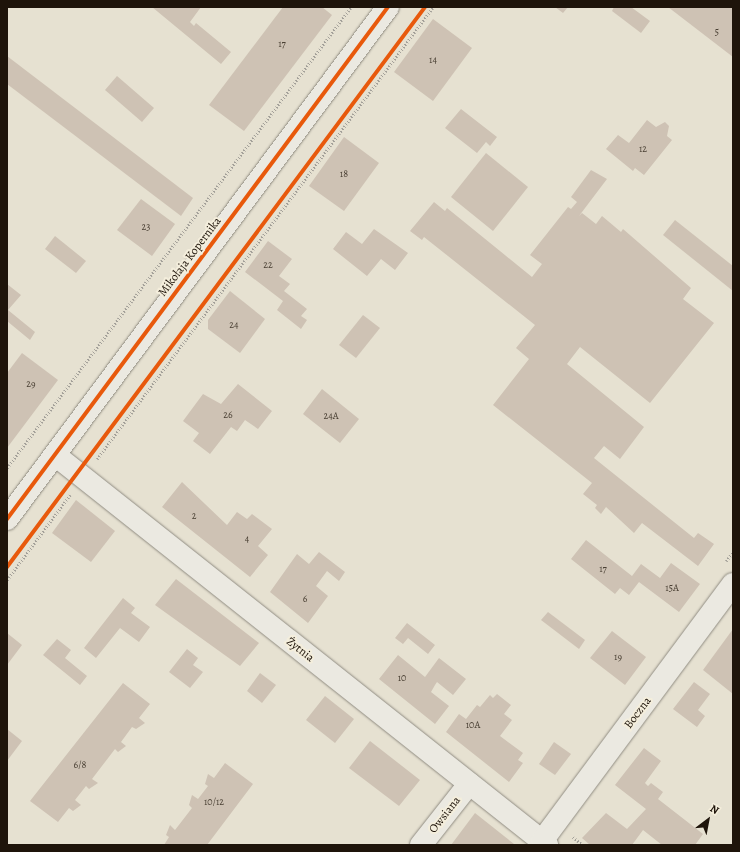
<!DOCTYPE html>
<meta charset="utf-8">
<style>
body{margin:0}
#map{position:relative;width:740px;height:852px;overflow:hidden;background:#e6e1d1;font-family:Alegreya,serif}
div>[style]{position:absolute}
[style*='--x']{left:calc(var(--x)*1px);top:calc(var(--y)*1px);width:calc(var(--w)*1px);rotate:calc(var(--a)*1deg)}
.building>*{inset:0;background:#cec2b4}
.path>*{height:2.5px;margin-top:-1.25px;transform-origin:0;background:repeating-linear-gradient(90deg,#a3a099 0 1px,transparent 0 3px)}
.roads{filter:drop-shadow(0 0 1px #908c82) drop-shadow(0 0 1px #908c82)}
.minor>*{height:22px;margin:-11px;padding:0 11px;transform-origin:11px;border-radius:11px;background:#ebe9e1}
.cycleway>*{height:4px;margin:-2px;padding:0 2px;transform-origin:2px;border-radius:2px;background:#e8590c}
span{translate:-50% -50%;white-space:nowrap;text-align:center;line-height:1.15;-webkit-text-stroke:4px #f4eedc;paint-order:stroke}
.number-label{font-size:10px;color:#4a4034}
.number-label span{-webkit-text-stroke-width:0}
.street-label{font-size:12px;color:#1e140a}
.frame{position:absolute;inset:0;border:8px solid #1e140a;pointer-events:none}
.north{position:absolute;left:688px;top:800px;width:40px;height:40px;-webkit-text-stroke:3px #f4eedc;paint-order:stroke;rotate:32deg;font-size:11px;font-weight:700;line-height:16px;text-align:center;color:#1e140a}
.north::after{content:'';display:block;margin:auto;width:14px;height:18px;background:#1e140a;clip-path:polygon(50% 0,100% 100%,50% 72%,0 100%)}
</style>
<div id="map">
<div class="building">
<i style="clip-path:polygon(152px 7px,201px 7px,190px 22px,194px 26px,196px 23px,231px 52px,221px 64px)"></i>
<i style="clip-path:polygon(283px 7px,322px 7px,332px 15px,244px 131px,209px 105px)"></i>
<i style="clip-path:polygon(555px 7px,568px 7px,563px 13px)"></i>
<i style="clip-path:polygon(614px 7px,631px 7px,650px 21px,641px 33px,612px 11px)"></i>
<i style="clip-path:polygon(668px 7px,733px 7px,733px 57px)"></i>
<i style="clip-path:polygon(433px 19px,472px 48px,433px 101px,394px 72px)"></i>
<i style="clip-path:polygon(7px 56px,193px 198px,181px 216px,7px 84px)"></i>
<i style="clip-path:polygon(117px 76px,154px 108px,142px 122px,105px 90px)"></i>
<i style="clip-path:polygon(461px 109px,497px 137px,490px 146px,486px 142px,477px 153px,445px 128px)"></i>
<i style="clip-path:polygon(647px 120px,656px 127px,665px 122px,669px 126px,667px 136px,672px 140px,644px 175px,635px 168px,633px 171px,606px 149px,618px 135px,629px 143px)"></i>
<i style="clip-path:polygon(344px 137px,379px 163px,344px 211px,309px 186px)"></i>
<i style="clip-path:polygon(486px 153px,528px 187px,493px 231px,451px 197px)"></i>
<i style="clip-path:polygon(591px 170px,607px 179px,579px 216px,582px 213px,596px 224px,602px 216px,621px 232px,623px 229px,691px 288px,683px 299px,714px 323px,650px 403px,580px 347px,567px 364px,644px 427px,620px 459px,604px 446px,594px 458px,694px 538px,698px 533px,714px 544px,698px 566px,642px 523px,634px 533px,606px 507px,601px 514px,595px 508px,597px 505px,583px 494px,592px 483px,493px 405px,529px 359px,516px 348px,535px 325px,424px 237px,422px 240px,410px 231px,434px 202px,445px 211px,447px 208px,532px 277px,542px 264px,530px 255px,568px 207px,571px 209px,577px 202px,571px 197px)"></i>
<i style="clip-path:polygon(141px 199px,175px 224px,152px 256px,117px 230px)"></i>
<i style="clip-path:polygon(675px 220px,733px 266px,733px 291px,663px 235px)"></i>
<i style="clip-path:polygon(374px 229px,408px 253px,395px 270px,381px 259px,367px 276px,333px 249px,346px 232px,362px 244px)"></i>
<i style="clip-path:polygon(55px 236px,86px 261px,76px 273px,45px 249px)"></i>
<i style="clip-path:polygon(268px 241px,292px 259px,279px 276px,290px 284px,284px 291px,307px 309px,301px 316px,307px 320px,301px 329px,277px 310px,283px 301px,245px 272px)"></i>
<i style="clip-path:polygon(7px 284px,21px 295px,8px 310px,35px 332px,30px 340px,7px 321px)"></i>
<i style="clip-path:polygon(230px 291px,265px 319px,240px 353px,208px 329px,208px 320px)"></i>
<i style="clip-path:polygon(363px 315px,380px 328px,356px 358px,339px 345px)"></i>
<i style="clip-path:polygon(22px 353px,58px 380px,7px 448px,7px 373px)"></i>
<i style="clip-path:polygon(238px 384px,272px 411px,258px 429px,245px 420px,237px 431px,231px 427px,210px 454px,193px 441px,199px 433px,183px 421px,203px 394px,221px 404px)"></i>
<i style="clip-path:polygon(322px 389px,359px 419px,340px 443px,303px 414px)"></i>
<i style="clip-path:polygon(182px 482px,227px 525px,237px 512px,247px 519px,252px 514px,272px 529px,258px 546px,268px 555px,250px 577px,162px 507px)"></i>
<i style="clip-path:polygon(76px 500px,115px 531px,91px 562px,52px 533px)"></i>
<i style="clip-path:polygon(586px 540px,632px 576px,641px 564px,660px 578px,671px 563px,700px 584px,679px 612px,639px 582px,629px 595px,620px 588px,615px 594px,571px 559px)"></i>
<i style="clip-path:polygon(319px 552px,345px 572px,339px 581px,327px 571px,316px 586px,328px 596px,308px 623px,270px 592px,297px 554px,309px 564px)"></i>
<i style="clip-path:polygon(176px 579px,259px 643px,240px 666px,155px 605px)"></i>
<i style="clip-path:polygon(123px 598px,135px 608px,131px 613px,150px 627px,139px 642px,120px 628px,96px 658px,84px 648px)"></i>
<i style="clip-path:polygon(548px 612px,585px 640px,579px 649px,541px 620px)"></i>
<i style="clip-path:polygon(407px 623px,435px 645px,428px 654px,408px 638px,403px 644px,395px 638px)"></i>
<i style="clip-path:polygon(733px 629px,733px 694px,703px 670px)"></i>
<i style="clip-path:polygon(612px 631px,646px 657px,625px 685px,590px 658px)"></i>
<i style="clip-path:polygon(7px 633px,22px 645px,7px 665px)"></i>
<i style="clip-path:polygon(57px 639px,71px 650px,65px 658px,87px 676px,80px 685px,43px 655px)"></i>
<i style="clip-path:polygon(187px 649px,198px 658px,193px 665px,203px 672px,190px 688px,169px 672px)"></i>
<i style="clip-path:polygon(398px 655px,425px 677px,439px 658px,466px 679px,453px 695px,437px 682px,435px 685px,431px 692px,449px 706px,435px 724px,379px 679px)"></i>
<i style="clip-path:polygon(260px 673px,276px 685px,262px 703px,247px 691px)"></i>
<i style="clip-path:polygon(694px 682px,710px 694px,698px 710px,705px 716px,697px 727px,673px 709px)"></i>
<i style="clip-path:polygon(123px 683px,150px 704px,139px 718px,145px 723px,136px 729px,132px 727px,121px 742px,126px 746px,118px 752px,115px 749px,92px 779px,98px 783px,89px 789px,86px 786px,75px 800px,81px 805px,73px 811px,69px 808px,58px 822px,30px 801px)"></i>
<i style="clip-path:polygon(497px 694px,511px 705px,504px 714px,512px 720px,500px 736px,523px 753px,518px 760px,523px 763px,509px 782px,446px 732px,459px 714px,466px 719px,477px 705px,480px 707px,490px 695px,493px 698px)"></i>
<i style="clip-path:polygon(325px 696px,354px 719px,335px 743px,306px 720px)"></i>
<i style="clip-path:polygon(7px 729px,22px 741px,7px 761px)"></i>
<i style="clip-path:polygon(370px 741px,420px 780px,399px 806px,349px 768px)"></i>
<i style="clip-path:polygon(554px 742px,571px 754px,555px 775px,539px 764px)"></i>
<i style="clip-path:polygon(644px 748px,661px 761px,645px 783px,648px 786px,651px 783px,663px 792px,658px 799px,703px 834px,695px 845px,662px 845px,643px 830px,632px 845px,590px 845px,582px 838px,606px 813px,627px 829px,646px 809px,615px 785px)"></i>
<i style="clip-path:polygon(225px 763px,253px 784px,207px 845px,164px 845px,169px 837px,166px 835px,170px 825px,175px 830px,192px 808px,189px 805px,192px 795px,198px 799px,208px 786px,205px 784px,208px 774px,214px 778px)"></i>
<i style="clip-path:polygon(475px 813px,514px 844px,514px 845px,451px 845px)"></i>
</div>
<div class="path">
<i style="--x:97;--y:459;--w:563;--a:-53.37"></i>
<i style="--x:7;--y:468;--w:575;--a:-53.27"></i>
<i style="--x:726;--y:561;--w:11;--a:-52"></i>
<i style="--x:7;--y:580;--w:106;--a:-53.5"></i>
<i style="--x:573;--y:837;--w:13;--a:39"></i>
</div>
<div class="roads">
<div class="minor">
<i style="--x:55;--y:455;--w:628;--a:38.4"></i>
<i style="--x:7;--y:519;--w:638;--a:-53.35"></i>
<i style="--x:542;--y:841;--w:320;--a:-53.4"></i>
<i style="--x:421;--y:845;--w:78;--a:-51.8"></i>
</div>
</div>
<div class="cycleway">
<i style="--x:7;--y:519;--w:638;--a:-53.35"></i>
<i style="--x:7;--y:567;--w:699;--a:-53.26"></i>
</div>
<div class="number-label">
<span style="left:717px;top:32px">5</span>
<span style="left:282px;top:44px">17</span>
<span style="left:433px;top:60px">14</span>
<span style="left:643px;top:149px">12</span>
<span style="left:344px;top:174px">18</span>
<span style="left:146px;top:227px">23</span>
<span style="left:268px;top:265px">22</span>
<span style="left:234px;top:325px">24</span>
<span style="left:31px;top:384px">29</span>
<span style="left:228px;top:415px">26</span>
<span style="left:331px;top:416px">24A</span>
<span style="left:194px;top:516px">2</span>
<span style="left:247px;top:539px">4</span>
<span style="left:603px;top:569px">17</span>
<span style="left:672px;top:588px">15A</span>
<span style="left:305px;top:599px">6</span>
<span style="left:618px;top:657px">19</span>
<span style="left:402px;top:678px">10</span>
<span style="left:473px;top:725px">10A</span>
<span style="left:80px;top:765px">6/8</span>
<span style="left:214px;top:802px">10/12</span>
</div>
<div class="street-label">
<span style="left:190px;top:257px;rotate:-53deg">Mikołaja Kopernika</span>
<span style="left:300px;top:650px;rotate:38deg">Żytnia</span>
<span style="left:638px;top:713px;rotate:-53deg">Boczna</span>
<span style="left:445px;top:815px;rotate:-52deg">Owsiana</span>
</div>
<div class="frame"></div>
<div class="north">N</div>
</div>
